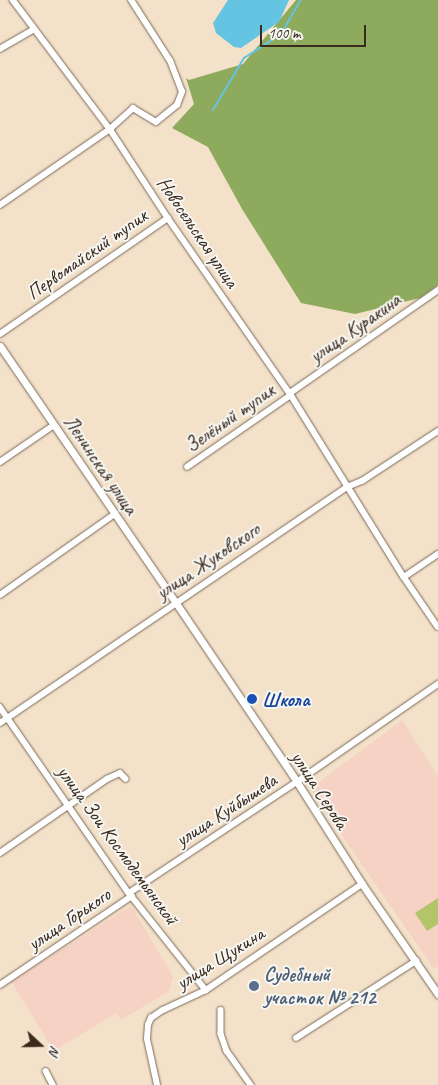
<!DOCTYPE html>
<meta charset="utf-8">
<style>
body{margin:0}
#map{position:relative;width:438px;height:1085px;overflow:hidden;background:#f3e1c9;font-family:Caveat,sans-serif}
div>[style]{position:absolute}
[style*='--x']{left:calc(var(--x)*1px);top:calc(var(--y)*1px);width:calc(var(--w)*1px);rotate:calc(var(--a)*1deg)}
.built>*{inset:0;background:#f6d2c4}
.green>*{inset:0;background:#b3c568}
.forest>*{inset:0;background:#8eaa5c}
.water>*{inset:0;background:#64c4e2}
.stream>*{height:2px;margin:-1px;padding:0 1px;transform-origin:1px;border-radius:1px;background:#64c4e2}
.roads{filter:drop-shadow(0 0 1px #7b6a5a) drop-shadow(0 0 1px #7b6a5a)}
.minor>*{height:5.5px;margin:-2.75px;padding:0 2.75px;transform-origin:2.75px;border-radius:2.75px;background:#fff}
.tertiary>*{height:7px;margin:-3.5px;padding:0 3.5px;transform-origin:3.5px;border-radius:3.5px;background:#fff}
.dots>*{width:14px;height:14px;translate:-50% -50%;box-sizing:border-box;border:2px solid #f6f6f2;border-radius:50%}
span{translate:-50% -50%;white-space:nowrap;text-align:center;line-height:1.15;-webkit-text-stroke:4px #f6f6f2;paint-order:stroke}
.street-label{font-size:20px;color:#3b2a1e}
.transit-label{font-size:20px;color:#164399;font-weight:700}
.left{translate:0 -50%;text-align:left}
.service-label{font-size:20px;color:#4e5e75;font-weight:700}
.north{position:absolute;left:15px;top:1020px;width:50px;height:50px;-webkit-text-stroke:4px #f6f6f2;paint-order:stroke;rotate:111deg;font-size:14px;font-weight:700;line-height:20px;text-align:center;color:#3b2a1e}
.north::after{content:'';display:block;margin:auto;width:18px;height:22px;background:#3b2a1e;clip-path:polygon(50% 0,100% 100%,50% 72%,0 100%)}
.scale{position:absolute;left:260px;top:25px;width:106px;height:22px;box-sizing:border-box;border:2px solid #3b2a1e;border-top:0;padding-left:6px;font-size:15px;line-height:18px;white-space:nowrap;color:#3b2a1e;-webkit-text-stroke:4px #f6f6f2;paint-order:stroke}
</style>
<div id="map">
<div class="built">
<i style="clip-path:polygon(402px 720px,438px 776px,438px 966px,434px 969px,310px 789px)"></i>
<i style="clip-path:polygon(131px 906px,173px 976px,169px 991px,121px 1020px,116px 1013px,54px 1051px,11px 981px)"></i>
</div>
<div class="green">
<i style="clip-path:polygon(438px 898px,438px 924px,427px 931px,415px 913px)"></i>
</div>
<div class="forest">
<i style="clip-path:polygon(296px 0,438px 0,438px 285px,420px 298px,355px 314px,301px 303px,242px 209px,208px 147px,172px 128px,194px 104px,186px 78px,189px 80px,243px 64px)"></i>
</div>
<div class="water">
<i style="clip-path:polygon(228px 0,289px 0,279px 22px,241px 48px,234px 47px,216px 33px,213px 23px)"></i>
</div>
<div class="stream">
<i style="--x:213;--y:110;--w:61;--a:-59.2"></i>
<i style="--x:244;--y:58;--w:44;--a:-33"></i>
<i style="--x:281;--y:34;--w:39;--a:-60"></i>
</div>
<div class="roads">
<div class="minor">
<i style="--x:13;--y:0;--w:161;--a:53.1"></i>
<i style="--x:110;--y:129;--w:106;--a:56.9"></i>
<i style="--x:168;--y:218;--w:216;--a:55.2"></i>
<i style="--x:291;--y:395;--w:214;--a:58.2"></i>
<i style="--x:404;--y:577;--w:60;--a:55.8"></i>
<i style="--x:0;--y:49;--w:39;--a:-30"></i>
<i style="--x:0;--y:205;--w:134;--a:-34.6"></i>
<i style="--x:110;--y:129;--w:31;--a:-42"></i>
<i style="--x:133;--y:108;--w:27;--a:31"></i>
<i style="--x:156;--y:122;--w:27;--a:-39"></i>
<i style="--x:177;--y:105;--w:14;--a:-69"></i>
<i style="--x:182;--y:92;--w:33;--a:-111"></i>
<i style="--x:170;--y:61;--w:72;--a:-122.6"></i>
<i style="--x:0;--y:334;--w:204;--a:-34.6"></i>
<i style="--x:290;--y:393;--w:180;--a:-34.8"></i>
<i style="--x:0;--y:462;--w:65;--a:-34.4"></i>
<i style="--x:187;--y:467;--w:126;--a:-34.7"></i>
<i style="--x:404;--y:577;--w:41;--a:-34.1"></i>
<i style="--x:0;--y:595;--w:141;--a:-35.2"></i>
<i style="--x:0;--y:707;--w:226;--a:55.3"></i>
<i style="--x:129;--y:893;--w:124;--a:51.6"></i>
<i style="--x:0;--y:723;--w:420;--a:-34.2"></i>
<i style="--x:347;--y:487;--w:16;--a:-22"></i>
<i style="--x:362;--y:481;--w:91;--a:-33.3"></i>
<i style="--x:0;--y:853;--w:130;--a:-34.7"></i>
<i style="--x:107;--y:779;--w:14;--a:-25"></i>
<i style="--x:120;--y:773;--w:8;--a:45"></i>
<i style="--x:129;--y:893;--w:201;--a:-33.5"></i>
<i style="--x:297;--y:782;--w:172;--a:-34.8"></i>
<i style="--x:0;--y:985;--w:159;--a:-34"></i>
<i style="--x:221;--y:1010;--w:24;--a:90"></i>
<i style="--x:221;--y:1034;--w:18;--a:71"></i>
<i style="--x:227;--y:1051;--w:42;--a:54.8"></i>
<i style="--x:296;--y:1038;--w:143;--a:-32.7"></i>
<i style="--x:46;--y:1071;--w:16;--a:63"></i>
<i style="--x:157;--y:1085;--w:47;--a:-102.3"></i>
<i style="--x:147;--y:1039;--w:14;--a:-86"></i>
<i style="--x:148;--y:1025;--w:8;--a:-67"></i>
<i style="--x:151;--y:1018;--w:14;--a:-34"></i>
<i style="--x:163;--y:1010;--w:47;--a:-24.9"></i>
<i style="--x:206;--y:990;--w:189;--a:-34.2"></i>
</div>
<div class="tertiary">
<i style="--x:0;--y:346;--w:311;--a:55.6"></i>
<i style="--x:176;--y:603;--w:216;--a:55.9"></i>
<i style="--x:297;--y:782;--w:121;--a:57.5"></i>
<i style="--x:362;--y:884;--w:134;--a:55.4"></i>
</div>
</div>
<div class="dots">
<i style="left:252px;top:699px;background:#1a4fb4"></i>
<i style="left:254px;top:986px;background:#5c6f8a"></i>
</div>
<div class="street-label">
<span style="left:198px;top:232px;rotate:56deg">Новосельская улица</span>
<span style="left:87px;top:254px;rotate:-35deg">Первомайский тупик</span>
<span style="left:355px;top:328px;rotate:-35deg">улица Куракина</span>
<span style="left:230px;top:418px;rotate:-35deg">Зелёный тупик</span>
<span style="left:101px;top:465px;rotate:56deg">Ленинская улица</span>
<span style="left:208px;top:561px;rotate:-34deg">улица Жуковского</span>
<span style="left:320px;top:790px;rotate:57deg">улица Серова</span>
<span style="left:226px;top:810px;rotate:-33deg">улица Куйбышева</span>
<span style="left:118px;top:845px;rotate:54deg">улица Зои Космодемьянской</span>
<span style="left:69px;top:919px;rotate:-34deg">улица Горького</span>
<span style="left:220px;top:958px;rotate:-32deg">улица Щукина</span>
</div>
<div class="transit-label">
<span class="left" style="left:262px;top:699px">Школа</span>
</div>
<div class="service-label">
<span class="left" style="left:264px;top:986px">Судебный<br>участок № 212</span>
</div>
<div class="north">N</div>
<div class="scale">100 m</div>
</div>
